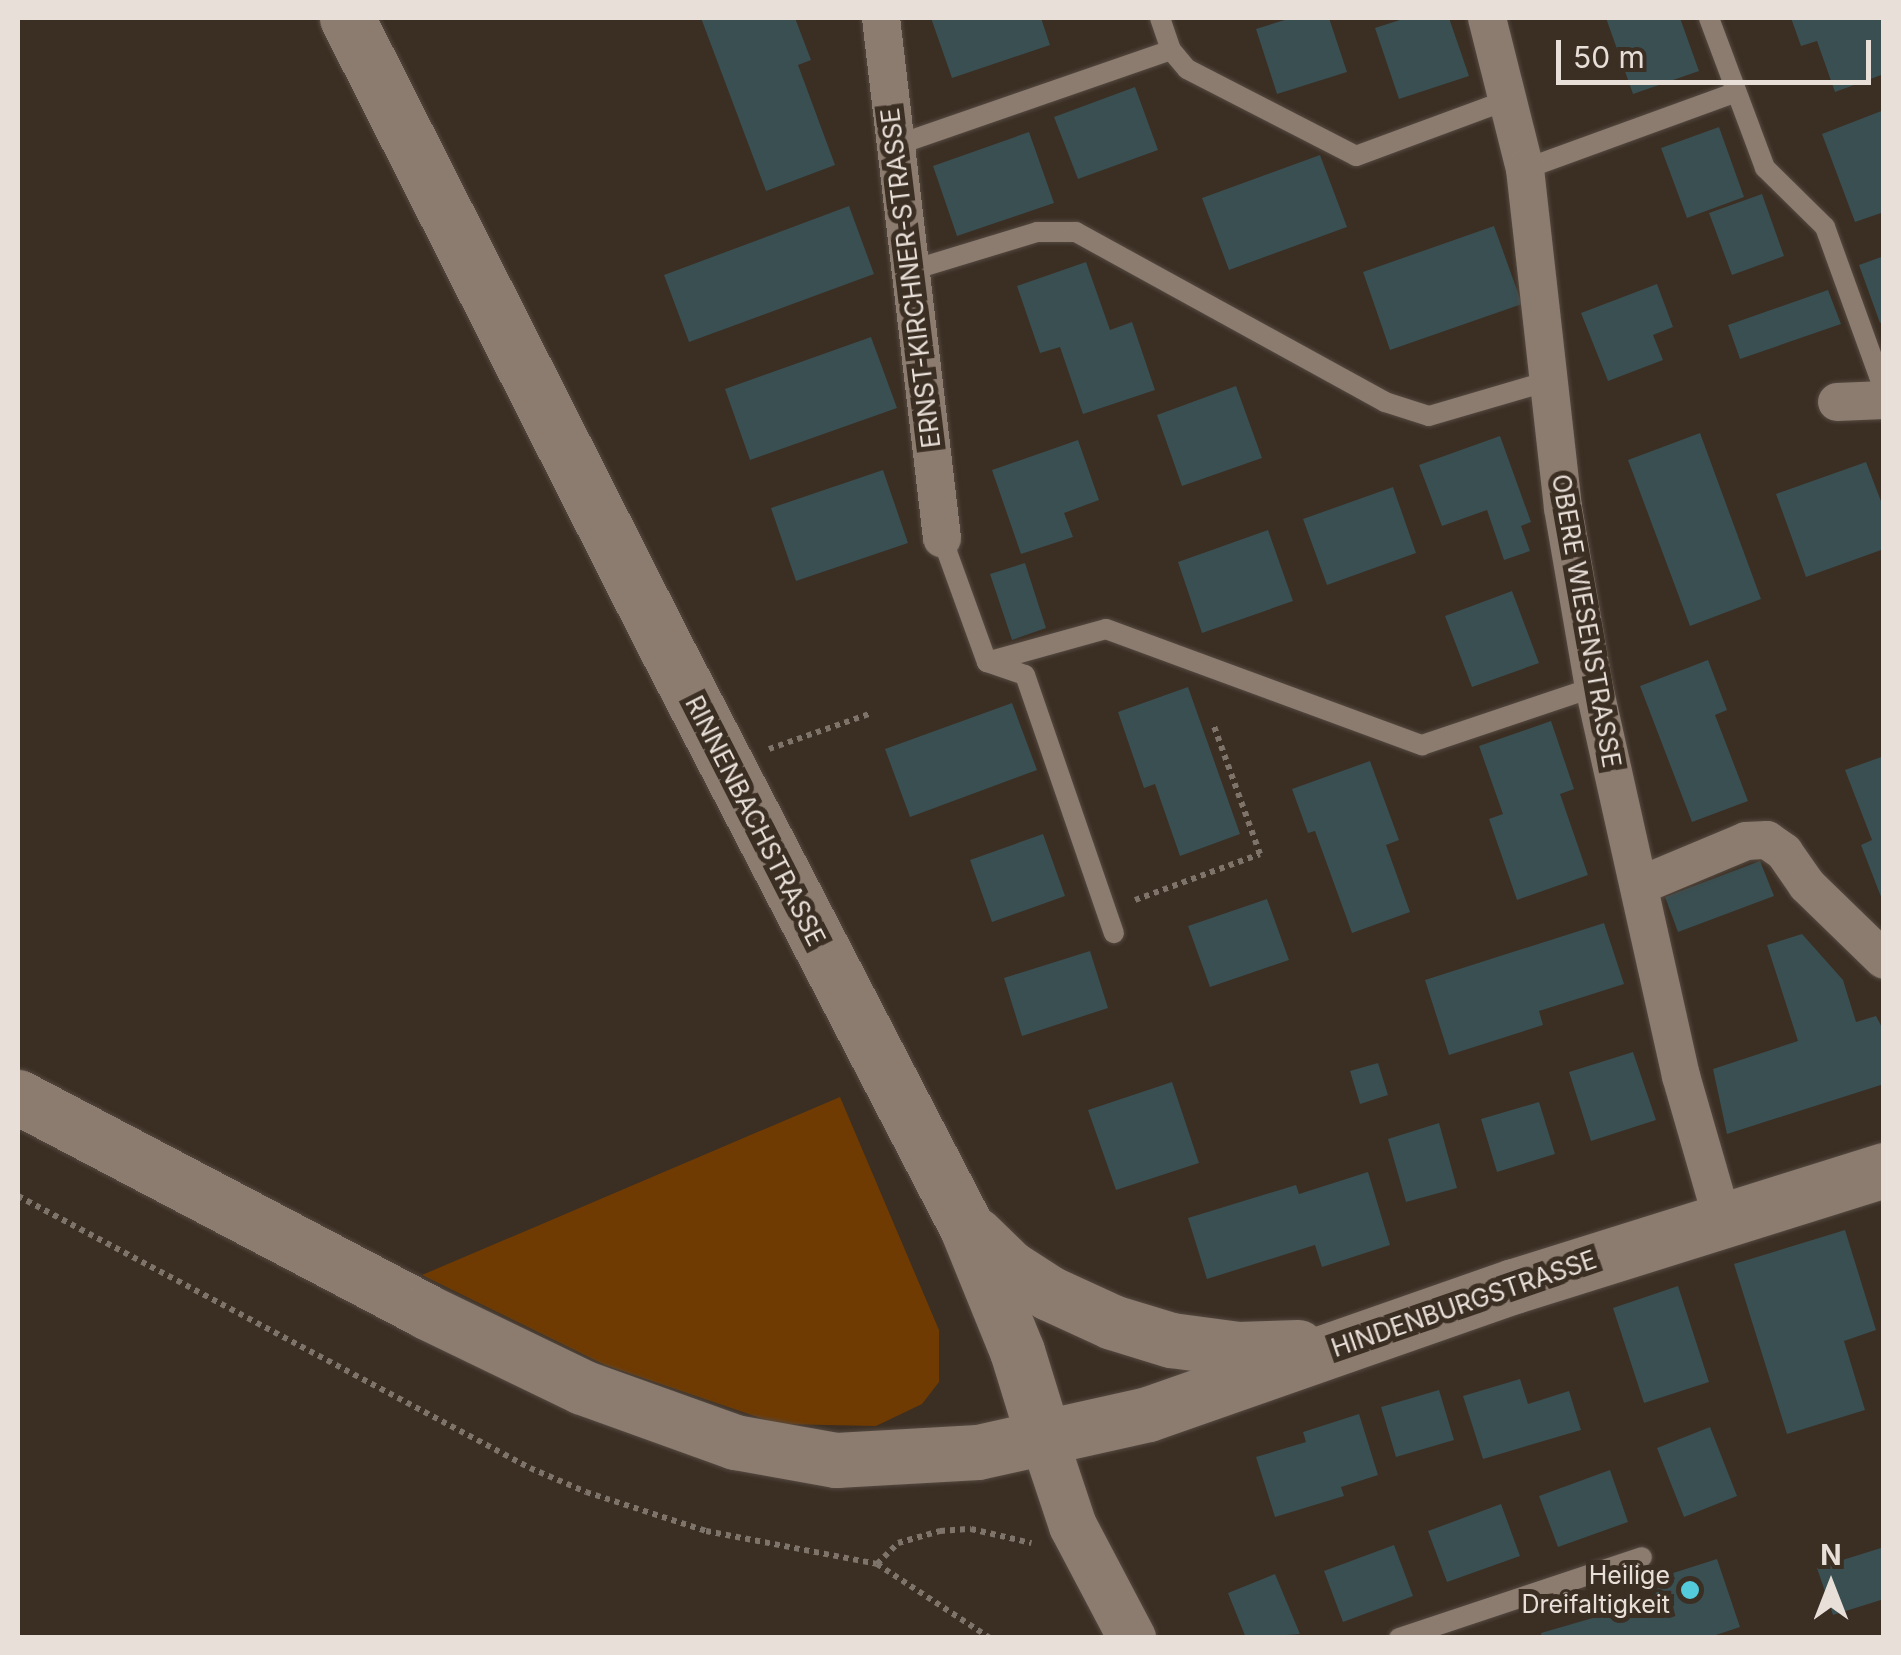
<!DOCTYPE html>
<style>
body{margin:0}
#map{position:relative;width:1901px;height:1655px;overflow:hidden;background:#3b2e23;font-family:Inter,sans-serif}
div>[style]{position:absolute}
[style*='--x']{left:calc(var(--x)*1px);top:calc(var(--y)*1px);width:calc(var(--w)*1px);rotate:calc(var(--a)*1deg)}
.green>*{inset:0;background:#703b02}
.building>*{inset:0;background:#394f52}
.path>*{height:6px;margin-top:-3px;transform-origin:0;background:repeating-linear-gradient(90deg,#7f746a 0 5px,transparent 0 10px)}
.roads{filter:drop-shadow(0 0 2px #554a41) drop-shadow(0 0 2px #554a41)}
.service>*{height:20px;margin:-10px;padding:0 10px;transform-origin:10px;border-radius:10px;background:#8c7c70}
.minor>*{height:38px;margin:-19px;padding:0 19px;transform-origin:19px;border-radius:19px;background:#8c7c70}
.tertiary>*{height:48px;margin:-24px;padding:0 24px;transform-origin:24px;border-radius:24px;background:#8c7c70}
.secondary>*{height:55px;margin:-27.5px;padding:0 27.5px;transform-origin:27.5px;border-radius:27.5px;background:#8c7c70}
.dots>*{width:28px;height:28px;translate:-50% -50%;box-sizing:border-box;border:5px solid #3b2e23;border-radius:50%}
span{translate:-50% -50%;white-space:nowrap;text-align:center;line-height:1.15;-webkit-text-stroke:10px #3b2e23;paint-order:stroke}
.street-label{font-size:25px;color:#e8dfd8}
.poi-label{font-size:25px;color:#e8dfd8}
.right{translate:-100% -50%;text-align:right}
.frame{position:absolute;inset:0;border:20px solid #e8dfd8;pointer-events:none}
.north{position:absolute;left:1781px;top:1535px;width:100px;height:100px;-webkit-text-stroke:8px #3b2e23;paint-order:stroke;rotate:0deg;font-size:28px;font-weight:700;line-height:40px;text-align:center;color:#e8dfd8}
.north::after{content:'';display:block;margin:auto;width:35px;height:45px;background:#e8dfd8;clip-path:polygon(50% 0,100% 100%,50% 72%,0 100%)}
.scale{position:absolute;left:1556px;top:40px;width:315px;height:45px;box-sizing:border-box;border:5px solid #e8dfd8;border-top:0;padding-left:12px;font-size:30px;line-height:35px;white-space:nowrap;color:#e8dfd8;-webkit-text-stroke:8px #3b2e23;paint-order:stroke}
</style>
<div id="map">
<div class="green">
<i style="clip-path:polygon(840px 1097px,939px 1330px,939px 1382px,922px 1404px,876px 1426px,778px 1424px,605px 1365px,422px 1275px)"></i>
</div>
<div class="building">
<i style="clip-path:polygon(701px 18px,795px 18px,811px 60px,798px 65px,835px 165px,766px 191px)"></i>
<i style="clip-path:polygon(931px 18px,1041px 18px,1050px 45px,952px 78px)"></i>
<i style="clip-path:polygon(1291px 18px,1329px 18px,1347px 72px,1277px 94px,1256px 29px)"></i>
<i style="clip-path:polygon(1406px 18px,1449px 18px,1469px 76px,1399px 99px,1375px 28px)"></i>
<i style="clip-path:polygon(1606px 18px,1680px 18px,1699px 71px,1633px 94px)"></i>
<i style="clip-path:polygon(1791px 18px,1884px 18px,1884px 74px,1835px 92px,1817px 41px,1801px 46px)"></i>
<i style="clip-path:polygon(1135px 87px,1158px 150px,1078px 179px,1054px 117px)"></i>
<i style="clip-path:polygon(1884px 110px,1884px 212px,1855px 222px,1822px 134px)"></i>
<i style="clip-path:polygon(1719px 127px,1744px 197px,1687px 218px,1661px 148px)"></i>
<i style="clip-path:polygon(1029px 132px,1054px 203px,957px 236px,933px 166px)"></i>
<i style="clip-path:polygon(1320px 155px,1347px 227px,1229px 270px,1202px 198px)"></i>
<i style="clip-path:polygon(1762px 194px,1784px 256px,1732px 275px,1709px 213px)"></i>
<i style="clip-path:polygon(849px 206px,874px 274px,689px 342px,664px 275px)"></i>
<i style="clip-path:polygon(1494px 226px,1522px 304px,1390px 350px,1363px 272px)"></i>
<i style="clip-path:polygon(1884px 256px,1884px 321px,1880px 323px,1859px 265px)"></i>
<i style="clip-path:polygon(1086px 262px,1110px 330px,1132px 322px,1155px 390px,1083px 414px,1060px 347px,1040px 353px,1017px 286px)"></i>
<i style="clip-path:polygon(1657px 284px,1673px 327px,1653px 335px,1663px 360px,1608px 381px,1581px 313px)"></i>
<i style="clip-path:polygon(1828px 290px,1841px 324px,1740px 359px,1728px 325px)"></i>
<i style="clip-path:polygon(871px 337px,897px 408px,750px 460px,725px 389px)"></i>
<i style="clip-path:polygon(1236px 386px,1262px 458px,1182px 486px,1157px 415px)"></i>
<i style="clip-path:polygon(1700px 433px,1761px 599px,1690px 626px,1628px 460px)"></i>
<i style="clip-path:polygon(1500px 436px,1531px 522px,1521px 526px,1530px 551px,1504px 560px,1487px 510px,1442px 526px,1419px 465px)"></i>
<i style="clip-path:polygon(1078px 440px,1099px 500px,1064px 513px,1073px 537px,1021px 554px,992px 470px)"></i>
<i style="clip-path:polygon(1866px 462px,1884px 509px,1884px 549px,1806px 577px,1776px 494px)"></i>
<i style="clip-path:polygon(883px 470px,908px 543px,796px 581px,771px 508px)"></i>
<i style="clip-path:polygon(1393px 487px,1416px 553px,1327px 585px,1303px 519px)"></i>
<i style="clip-path:polygon(1268px 530px,1293px 601px,1202px 633px,1178px 562px)"></i>
<i style="clip-path:polygon(1025px 563px,1046px 628px,1012px 640px,990px 574px)"></i>
<i style="clip-path:polygon(1512px 591px,1539px 663px,1472px 687px,1445px 616px)"></i>
<i style="clip-path:polygon(1708px 660px,1727px 710px,1715px 715px,1748px 801px,1692px 822px,1640px 686px)"></i>
<i style="clip-path:polygon(1188px 687px,1240px 834px,1180px 856px,1155px 784px,1144px 788px,1118px 712px)"></i>
<i style="clip-path:polygon(1012px 703px,1037px 770px,910px 817px,885px 749px)"></i>
<i style="clip-path:polygon(1551px 721px,1574px 789px,1560px 794px,1588px 875px,1517px 900px,1489px 819px,1503px 814px,1479px 746px)"></i>
<i style="clip-path:polygon(1884px 756px,1884px 902px,1883px 902px,1861px 845px,1872px 840px,1845px 770px)"></i>
<i style="clip-path:polygon(1370px 761px,1399px 840px,1386px 845px,1410px 912px,1352px 933px,1315px 831px,1308px 833px,1292px 789px)"></i>
<i style="clip-path:polygon(1043px 834px,1065px 896px,992px 922px,970px 860px)"></i>
<i style="clip-path:polygon(1760px 861px,1774px 896px,1678px 932px,1665px 897px)"></i>
<i style="clip-path:polygon(1267px 899px,1289px 960px,1210px 987px,1188px 926px)"></i>
<i style="clip-path:polygon(1604px 923px,1624px 984px,1539px 1011px,1543px 1025px,1449px 1055px,1425px 980px)"></i>
<i style="clip-path:polygon(1802px 934px,1843px 980px,1856px 1022px,1876px 1016px,1884px 1031px,1884px 1084px,1727px 1134px,1713px 1069px,1798px 1041px,1767px 945px)"></i>
<i style="clip-path:polygon(1090px 951px,1108px 1008px,1022px 1036px,1004px 978px)"></i>
<i style="clip-path:polygon(1633px 1052px,1656px 1120px,1591px 1141px,1569px 1072px)"></i>
<i style="clip-path:polygon(1378px 1063px,1388px 1095px,1360px 1104px,1350px 1071px)"></i>
<i style="clip-path:polygon(1172px 1082px,1199px 1163px,1116px 1190px,1088px 1110px)"></i>
<i style="clip-path:polygon(1539px 1102px,1555px 1154px,1497px 1172px,1481px 1119px)"></i>
<i style="clip-path:polygon(1439px 1123px,1457px 1188px,1406px 1202px,1388px 1139px)"></i>
<i style="clip-path:polygon(1368px 1172px,1390px 1245px,1322px 1267px,1315px 1245px,1207px 1279px,1188px 1218px,1296px 1185px,1299px 1194px)"></i>
<i style="clip-path:polygon(1845px 1230px,1876px 1330px,1844px 1341px,1865px 1410px,1787px 1434px,1734px 1264px)"></i>
<i style="clip-path:polygon(1678px 1286px,1709px 1382px,1644px 1403px,1613px 1308px)"></i>
<i style="clip-path:polygon(1520px 1379px,1528px 1404px,1569px 1391px,1581px 1430px,1483px 1459px,1463px 1396px)"></i>
<i style="clip-path:polygon(1439px 1390px,1454px 1440px,1396px 1457px,1381px 1407px)"></i>
<i style="clip-path:polygon(1359px 1414px,1378px 1475px,1341px 1487px,1344px 1496px,1275px 1517px,1256px 1457px,1306px 1442px,1303px 1432px)"></i>
<i style="clip-path:polygon(1710px 1427px,1737px 1496px,1684px 1517px,1657px 1448px)"></i>
<i style="clip-path:polygon(1610px 1470px,1628px 1522px,1558px 1547px,1539px 1496px)"></i>
<i style="clip-path:polygon(1501px 1504px,1520px 1556px,1447px 1582px,1428px 1531px)"></i>
<i style="clip-path:polygon(1394px 1545px,1413px 1596px,1343px 1622px,1324px 1571px)"></i>
<i style="clip-path:polygon(1884px 1547px,1884px 1599px,1833px 1615px,1817px 1568px)"></i>
<i style="clip-path:polygon(1717px 1559px,1740px 1627px,1707px 1638px,1542px 1638px,1541px 1633px,1655px 1600px,1648px 1581px)"></i>
<i style="clip-path:polygon(1275px 1574px,1300px 1634px,1246px 1638px,1228px 1593px)"></i>
</div>
<div class="path">
<i style="--x:769;--y:749;--w:109;--a:-19.3"></i>
<i style="--x:1135;--y:900;--w:133;--a:-20.2"></i>
<i style="--x:1260;--y:854;--w:136;--a:-109.8"></i>
<i style="--x:18;--y:1196;--w:580;--a:27.98"></i>
<i style="--x:530;--y:1468;--w:61;--a:23.2"></i>
<i style="--x:586;--y:1492;--w:126;--a:18"></i>
<i style="--x:706;--y:1531;--w:174;--a:10.9"></i>
<i style="--x:877;--y:1564;--w:135;--a:33.2"></i>
<i style="--x:877;--y:1564;--w:30;--a:-45"></i>
<i style="--x:898;--y:1543;--w:44;--a:-15.9"></i>
<i style="--x:940;--y:1531;--w:31;--a:-4"></i>
<i style="--x:971;--y:1529;--w:62;--a:13.1"></i>
</div>
<div class="roads">
<div class="service">
<i style="--x:1160;--y:18;--w:34;--a:71"></i>
<i style="--x:1709;--y:18;--w:160;--a:69.5"></i>
<i style="--x:1765;--y:168;--w:84;--a:44.5"></i>
<i style="--x:1825;--y:227;--w:173;--a:70.1"></i>
<i style="--x:894;--y:146;--w:293;--a:-19.1"></i>
<i style="--x:1171;--y:50;--w:25;--a:50"></i>
<i style="--x:1187;--y:69;--w:190;--a:27.2"></i>
<i style="--x:1356;--y:156;--w:161;--a:-20.3"></i>
<i style="--x:1525;--y:169;--w:222;--a:-20"></i>
<i style="--x:909;--y:271;--w:134;--a:-16.9"></i>
<i style="--x:1037;--y:232;--w:39;--a:0"></i>
<i style="--x:1076;--y:232;--w:353;--a:28.8"></i>
<i style="--x:1385;--y:402;--w:46;--a:17.7"></i>
<i style="--x:1429;--y:416;--w:125;--a:-16.3"></i>
<i style="--x:942;--y:538;--w:132;--a:70.1"></i>
<i style="--x:987;--y:662;--w:40;--a:18.9"></i>
<i style="--x:1025;--y:675;--w:273;--a:71"></i>
<i style="--x:987;--y:662;--w:123;--a:-15.5"></i>
<i style="--x:1106;--y:629;--w:337;--a:20.2"></i>
<i style="--x:1422;--y:745;--w:182;--a:-18.6"></i>
<i style="--x:1399;--y:1638;--w:256;--a:-18.4"></i>
</div>
<div class="minor">
<i style="--x:881;--y:18;--w:524;--a:83.31"></i>
<i style="--x:1487;--y:18;--w:156;--a:75.9"></i>
<i style="--x:1525;--y:169;--w:341;--a:83.6"></i>
<i style="--x:1563;--y:508;--w:182;--a:80.2"></i>
<i style="--x:1594;--y:687;--w:399;--a:77.4"></i>
<i style="--x:1681;--y:1076;--w:148;--a:73.9"></i>
<i style="--x:1837;--y:402;--w:47;--a:-2.4"></i>
<i style="--x:1641;--y:885;--w:114;--a:-22.7"></i>
<i style="--x:1746;--y:841;--w:21;--a:-3"></i>
<i style="--x:1767;--y:840;--w:21;--a:35"></i>
<i style="--x:1784;--y:852;--w:40;--a:55.1"></i>
<i style="--x:1807;--y:885;--w:107;--a:44.2"></i>
</div>
<div class="tertiary">
<i style="--x:1044;--y:1439;--w:92;--a:71.6"></i>
<i style="--x:1073;--y:1526;--w:127;--a:62.2"></i>
</div>
<div class="secondary">
<i style="--x:347;--y:18;--w:697;--a:63.14"></i>
<i style="--x:662;--y:640;--w:662;--a:62.58"></i>
<i style="--x:967;--y:1228;--w:133;--a:67.9"></i>
<i style="--x:1017;--y:1351;--w:92;--a:72.9"></i>
<i style="--x:18;--y:1097;--w:462;--a:27.7"></i>
<i style="--x:427;--y:1312;--w:172;--a:25.8"></i>
<i style="--x:582;--y:1387;--w:163;--a:19.8"></i>
<i style="--x:735;--y:1442;--w:103;--a:10.1"></i>
<i style="--x:836;--y:1460;--w:142;--a:-3.2"></i>
<i style="--x:978;--y:1452;--w:174;--a:-12.6"></i>
<i style="--x:1148;--y:1414;--w:388;--a:-19.3"></i>
<i style="--x:1514;--y:1286;--w:388;--a:-17.4"></i>
<i style="--x:975;--y:1234;--w:47;--a:44.1"></i>
<i style="--x:1009;--y:1267;--w:48;--a:33"></i>
<i style="--x:1049;--y:1293;--w:69;--a:24.7"></i>
<i style="--x:1112;--y:1322;--w:62;--a:17"></i>
<i style="--x:1171;--y:1340;--w:68;--a:7.7"></i>
<i style="--x:1238;--y:1349;--w:60;--a:-1.9"></i>
</div>
</div>
<div class="dots">
<i style="left:1690px;top:1590px;background:#53cbdb"></i>
</div>
<div class="street-label">
<span style="left:911px;top:278px;rotate:-97deg">ERNST-KIRCHNER-STRASSE</span>
<span style="left:1586px;top:621px;rotate:80deg">OBERE WIESENSTRASSE</span>
<span style="left:755px;top:821px;rotate:63deg">RINNENBACHSTRASSE</span>
<span style="left:1464px;top:1304px;rotate:-19deg">HINDENBURGSTRASSE</span>
</div>
<div class="poi-label">
<span class="right" style="left:1670px;top:1590px">Heilige<br>Dreifaltigkeit</span>
</div>
<div class="frame"></div>
<div class="north">N</div>
<div class="scale">50 m</div>
</div>
